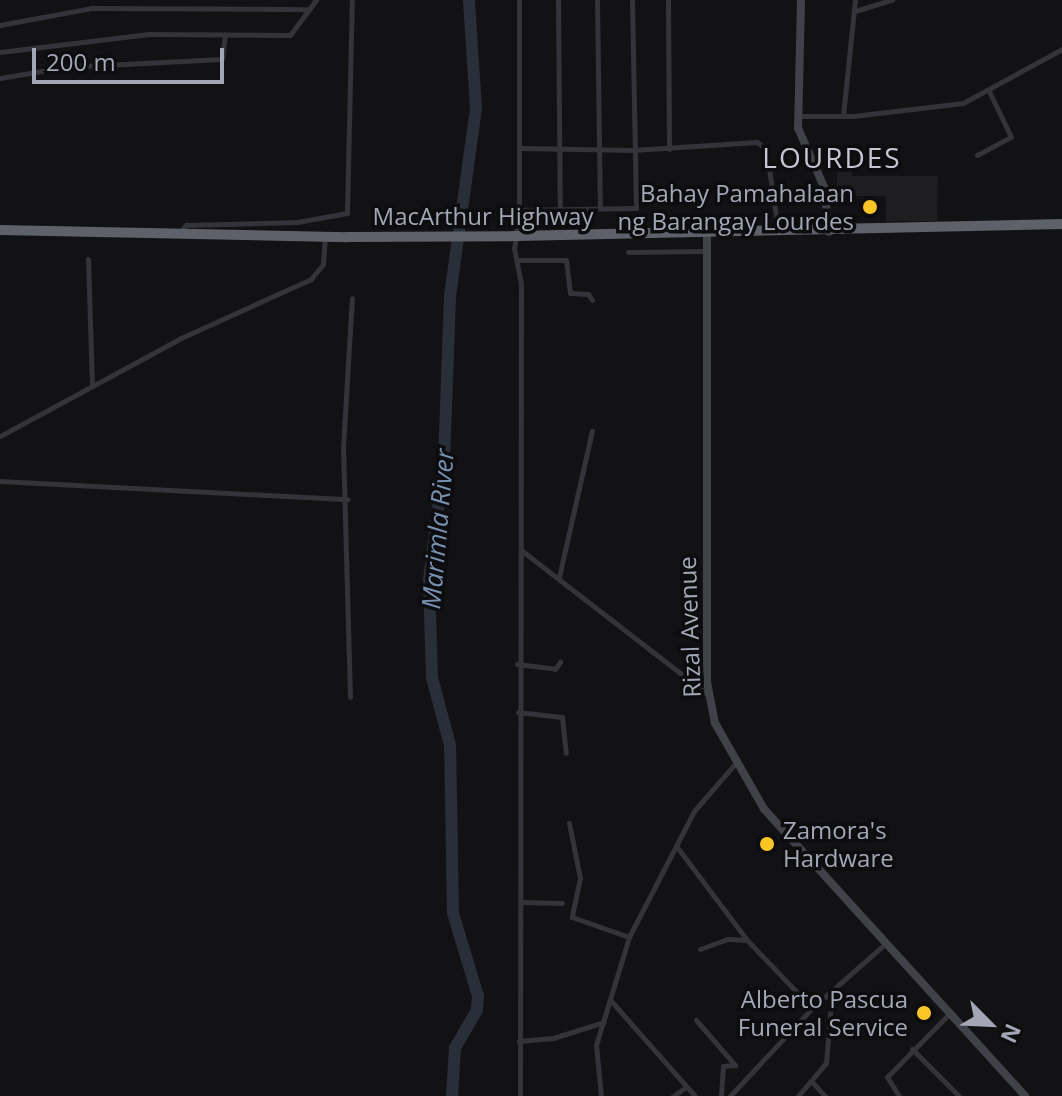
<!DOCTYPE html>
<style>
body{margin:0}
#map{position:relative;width:1062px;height:1096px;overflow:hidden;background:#121214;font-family:"Open Sans",sans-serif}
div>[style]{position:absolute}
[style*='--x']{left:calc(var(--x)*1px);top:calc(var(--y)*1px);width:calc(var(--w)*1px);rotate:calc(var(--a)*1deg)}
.built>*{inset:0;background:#1e1e21}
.river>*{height:12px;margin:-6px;padding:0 6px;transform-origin:6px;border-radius:6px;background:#282f38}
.street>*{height:5px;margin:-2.5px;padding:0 2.5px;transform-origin:2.5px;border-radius:2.5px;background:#333339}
.secondary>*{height:8px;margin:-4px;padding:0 4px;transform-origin:4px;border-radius:4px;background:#414249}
.highway>*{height:10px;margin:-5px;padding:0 5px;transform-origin:5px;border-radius:5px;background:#5f616a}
.highway-bridge>*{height:10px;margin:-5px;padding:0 5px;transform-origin:5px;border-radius:5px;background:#5f616a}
.dots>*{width:22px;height:22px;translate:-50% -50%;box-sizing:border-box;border:4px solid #0d0d0f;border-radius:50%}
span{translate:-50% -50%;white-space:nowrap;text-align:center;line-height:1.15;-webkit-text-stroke:7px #0d0d0f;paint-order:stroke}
.poi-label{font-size:24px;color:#a3a7b5}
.right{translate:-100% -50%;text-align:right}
.left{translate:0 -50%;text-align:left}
.street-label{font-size:24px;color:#a3a7b5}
.water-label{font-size:26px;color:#7891b2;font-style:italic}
.quarter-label{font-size:28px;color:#c4c6d1;letter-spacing:2px}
.north{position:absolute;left:950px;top:984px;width:80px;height:80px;-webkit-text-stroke:6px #0d0d0f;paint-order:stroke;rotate:114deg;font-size:22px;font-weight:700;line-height:32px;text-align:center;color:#a3a7b5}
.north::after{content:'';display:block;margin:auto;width:28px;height:36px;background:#a3a7b5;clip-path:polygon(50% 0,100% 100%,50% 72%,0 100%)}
.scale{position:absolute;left:32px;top:48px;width:192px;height:36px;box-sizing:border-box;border:4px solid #a3a7b5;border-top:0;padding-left:10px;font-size:24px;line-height:28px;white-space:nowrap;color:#a3a7b5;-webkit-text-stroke:6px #0d0d0f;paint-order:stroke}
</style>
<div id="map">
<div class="built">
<i style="clip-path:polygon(837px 163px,852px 163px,852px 176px,938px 176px,937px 221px,886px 221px,886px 196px,851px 196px,850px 203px,837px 203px)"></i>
</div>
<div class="river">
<i style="--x:452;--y:1096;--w:48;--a:-86.4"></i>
<i style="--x:455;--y:1048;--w:44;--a:-59.9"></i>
<i style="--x:477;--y:1010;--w:14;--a:-86"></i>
<i style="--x:478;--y:996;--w:87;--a:-106.8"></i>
<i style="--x:453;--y:913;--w:168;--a:-91"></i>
<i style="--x:450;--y:745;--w:69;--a:-105"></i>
<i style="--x:432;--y:678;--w:98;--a:-91.8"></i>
<i style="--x:429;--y:580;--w:120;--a:-82.8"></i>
<i style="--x:444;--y:461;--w:165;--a:-87.9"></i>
<i style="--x:450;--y:296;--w:189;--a:-82.1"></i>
<i style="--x:476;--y:109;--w:109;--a:-93.7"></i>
</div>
<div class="street">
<i style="--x:519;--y:0;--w:210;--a:90"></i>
<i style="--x:519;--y:210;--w:38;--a:97"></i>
<i style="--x:514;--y:248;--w:38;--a:79"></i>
<i style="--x:521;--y:285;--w:811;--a:90.07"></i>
<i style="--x:558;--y:0;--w:209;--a:89.5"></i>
<i style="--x:597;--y:0;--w:208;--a:89.2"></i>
<i style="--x:668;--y:0;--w:149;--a:89.6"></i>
<i style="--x:855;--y:11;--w:39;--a:-17"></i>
<i style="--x:0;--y:25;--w:94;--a:-10.5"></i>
<i style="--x:92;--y:8;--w:217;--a:0.3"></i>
<i style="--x:0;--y:52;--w:150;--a:-6.9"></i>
<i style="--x:149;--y:34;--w:141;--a:0.4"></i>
<i style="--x:290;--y:35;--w:44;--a:-53.4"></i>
<i style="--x:0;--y:78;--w:67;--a:-9.5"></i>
<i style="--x:66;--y:67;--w:156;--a:-2.9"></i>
<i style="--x:222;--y:59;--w:25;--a:-83"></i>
<i style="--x:798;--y:116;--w:55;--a:0"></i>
<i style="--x:853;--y:116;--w:111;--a:-6.7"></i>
<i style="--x:963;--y:103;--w:113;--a:-28.6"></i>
<i style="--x:843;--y:116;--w:117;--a:-84.1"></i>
<i style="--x:519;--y:148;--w:114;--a:1"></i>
<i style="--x:633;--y:150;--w:124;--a:-3.7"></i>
<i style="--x:757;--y:142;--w:11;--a:38"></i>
<i style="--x:766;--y:149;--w:81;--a:81.5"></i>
<i style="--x:977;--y:155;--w:38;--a:-28"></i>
<i style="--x:1011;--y:137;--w:51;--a:-115.6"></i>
<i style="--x:519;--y:210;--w:117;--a:-1"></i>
<i style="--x:636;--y:208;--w:208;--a:-91.1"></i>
<i style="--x:179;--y:233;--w:11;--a:-49"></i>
<i style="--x:186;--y:225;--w:111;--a:-1.5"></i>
<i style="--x:297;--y:222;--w:51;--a:-10.2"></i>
<i style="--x:347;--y:213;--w:213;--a:-88.7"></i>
<i style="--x:628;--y:252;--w:79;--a:-0.7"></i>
<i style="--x:88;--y:259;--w:126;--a:88.2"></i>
<i style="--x:519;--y:260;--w:47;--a:0"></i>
<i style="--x:566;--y:260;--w:33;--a:83"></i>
<i style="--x:570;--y:293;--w:18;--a:3"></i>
<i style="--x:588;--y:294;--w:7;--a:56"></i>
<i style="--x:0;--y:436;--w:206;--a:-28.4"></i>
<i style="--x:181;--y:338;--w:143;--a:-24.4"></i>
<i style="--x:311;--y:279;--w:19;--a:-51"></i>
<i style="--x:323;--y:264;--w:26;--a:-86"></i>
<i style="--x:0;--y:481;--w:348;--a:3"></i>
<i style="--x:521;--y:550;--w:235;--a:37.7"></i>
<i style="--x:559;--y:577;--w:150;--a:-77.3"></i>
<i style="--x:517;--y:664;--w:38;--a:7"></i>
<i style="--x:555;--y:669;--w:9;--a:-54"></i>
<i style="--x:350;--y:697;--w:249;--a:-91.6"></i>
<i style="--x:343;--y:448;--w:150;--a:-86.6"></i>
<i style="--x:518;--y:712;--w:44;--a:6.5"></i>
<i style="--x:562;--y:717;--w:36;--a:84"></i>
<i style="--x:569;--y:823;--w:56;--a:78.7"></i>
<i style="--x:580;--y:878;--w:40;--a:102"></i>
<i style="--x:572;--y:917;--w:60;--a:19.3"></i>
<i style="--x:677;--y:847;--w:116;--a:53"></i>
<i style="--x:747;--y:940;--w:94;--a:46.3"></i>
<i style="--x:812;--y:1008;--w:120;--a:133"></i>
<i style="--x:521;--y:902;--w:41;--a:1.4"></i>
<i style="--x:700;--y:949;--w:30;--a:-20"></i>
<i style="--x:728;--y:939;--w:18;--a:3"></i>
<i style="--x:612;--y:1002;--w:125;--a:48.6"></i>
<i style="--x:812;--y:1008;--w:98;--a:-41.3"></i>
<i style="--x:696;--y:1020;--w:60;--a:49.1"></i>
<i style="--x:735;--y:1065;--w:12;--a:175"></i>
<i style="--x:723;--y:1066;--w:30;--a:94"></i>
<i style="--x:519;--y:1041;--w:34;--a:-5"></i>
<i style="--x:553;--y:1038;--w:53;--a:-17.4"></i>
<i style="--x:912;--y:1049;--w:66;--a:45"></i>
<i style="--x:811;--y:1081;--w:21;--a:47"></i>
<i style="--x:601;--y:1096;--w:51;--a:-95.6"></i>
<i style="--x:596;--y:1045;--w:113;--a:-73"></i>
<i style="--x:629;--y:937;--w:142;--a:-62.7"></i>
<i style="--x:694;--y:811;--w:61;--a:-49"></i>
<i style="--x:673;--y:1096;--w:16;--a:-35"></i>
<i style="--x:798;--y:1096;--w:43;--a:-49.7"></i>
<i style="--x:826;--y:1063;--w:73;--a:-85.3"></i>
<i style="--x:899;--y:1096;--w:22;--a:-122"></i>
<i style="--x:887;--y:1077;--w:90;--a:-45.5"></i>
</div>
<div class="secondary">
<i style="--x:801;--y:0;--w:128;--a:91.3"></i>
<i style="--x:798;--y:128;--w:64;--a:66.2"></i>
<i style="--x:824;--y:187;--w:45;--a:83.7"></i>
<i style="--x:707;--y:234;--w:448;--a:90"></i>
<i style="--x:707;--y:682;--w:42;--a:79"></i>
<i style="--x:715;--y:723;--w:99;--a:60.3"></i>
<i style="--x:764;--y:809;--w:388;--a:47.7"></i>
</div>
<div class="highway">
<i style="--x:0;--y:230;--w:348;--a:1.2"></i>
<i style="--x:517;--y:236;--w:545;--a:-1.26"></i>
</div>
<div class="highway-bridge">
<i style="--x:348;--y:237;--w:169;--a:-0.3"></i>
</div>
<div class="dots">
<i style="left:870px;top:207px;background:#f9c625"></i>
<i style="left:767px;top:844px;background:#f9c625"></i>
<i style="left:924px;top:1013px;background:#f9c625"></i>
</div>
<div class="poi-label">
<span class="right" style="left:854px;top:207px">Bahay Pamahalaan<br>ng Barangay Lourdes</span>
<span class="left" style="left:783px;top:844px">Zamora's<br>Hardware</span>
<span class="right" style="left:908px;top:1013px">Alberto Pascua<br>Funeral Service</span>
</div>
<div class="street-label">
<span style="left:483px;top:216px">MacArthur Highway</span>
<span style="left:689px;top:627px;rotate:-92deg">Rizal Avenue</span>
</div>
<div class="water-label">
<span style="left:438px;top:529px;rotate:-85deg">Marimla River</span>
</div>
<div class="quarter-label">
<span style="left:832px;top:157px">LOURDES</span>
</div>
<div class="north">N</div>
<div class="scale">200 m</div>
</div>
